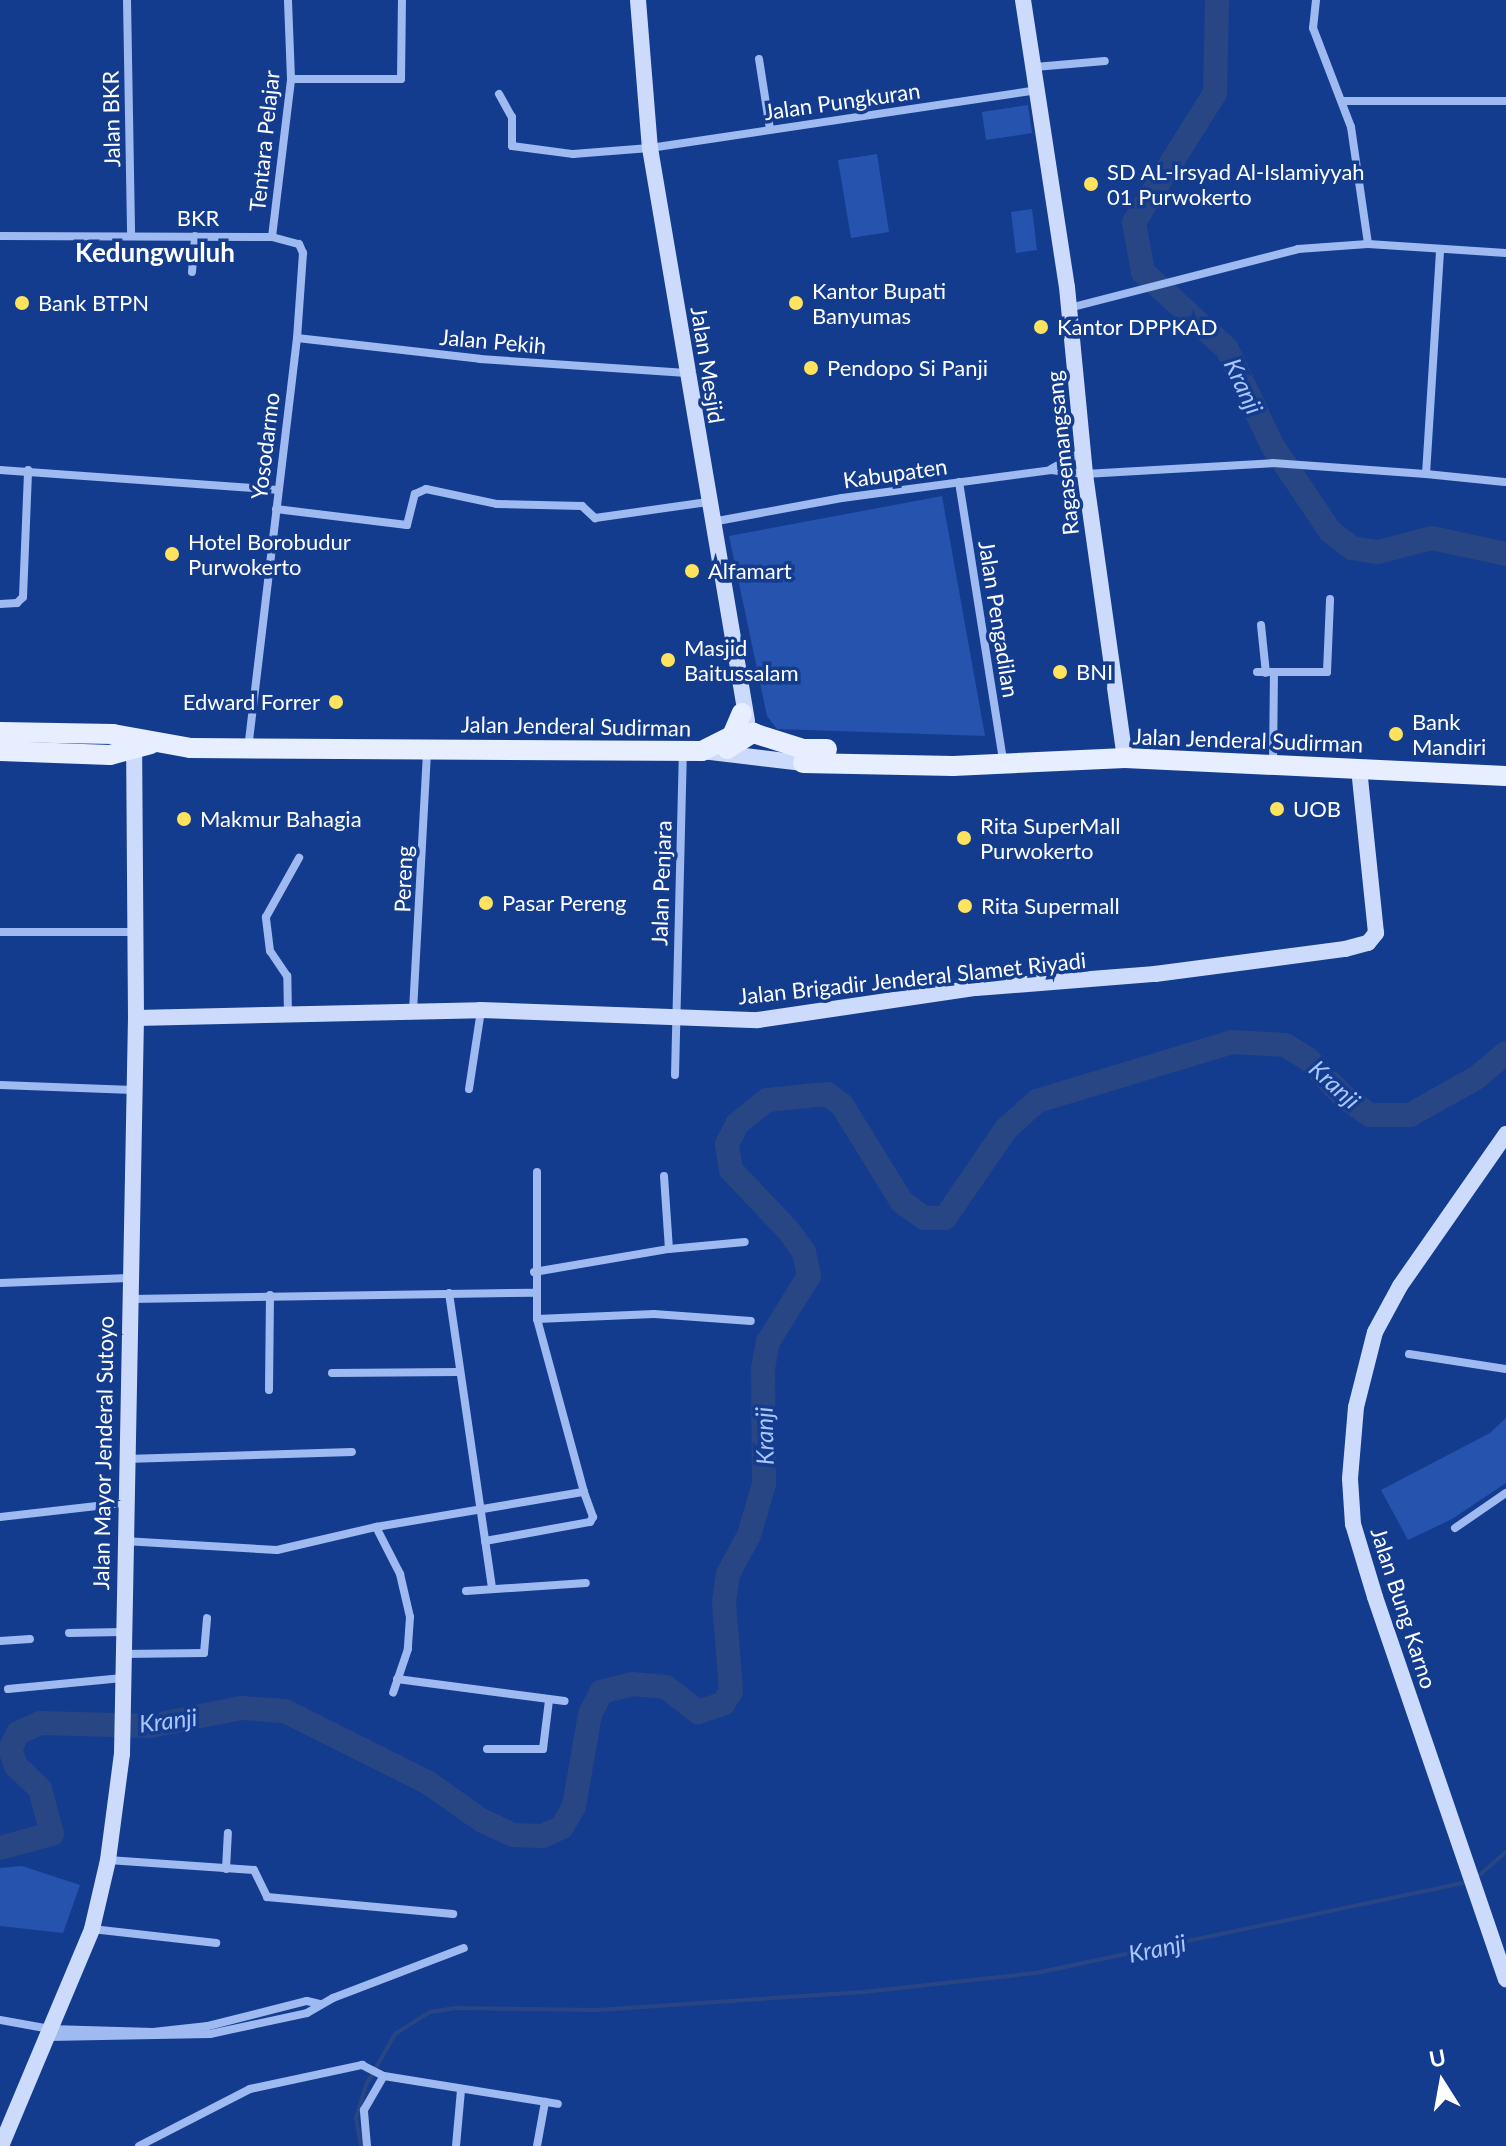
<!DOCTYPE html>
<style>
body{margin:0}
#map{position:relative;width:1506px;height:2146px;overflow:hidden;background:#143c8e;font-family:Lato,sans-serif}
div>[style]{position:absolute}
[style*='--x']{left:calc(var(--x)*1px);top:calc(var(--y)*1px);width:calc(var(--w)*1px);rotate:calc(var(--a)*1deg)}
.green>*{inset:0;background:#2653ad}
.stream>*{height:4px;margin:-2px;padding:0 2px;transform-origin:2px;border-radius:2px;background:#284684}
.river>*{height:24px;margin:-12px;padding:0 12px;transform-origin:12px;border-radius:12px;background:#284684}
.street>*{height:8px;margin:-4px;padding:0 4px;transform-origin:4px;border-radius:4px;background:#9ebaf1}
.secondary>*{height:16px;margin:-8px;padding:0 8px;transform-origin:8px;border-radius:8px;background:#ccdbfb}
.primary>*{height:20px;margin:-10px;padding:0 10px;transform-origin:10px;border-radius:10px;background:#e7eeff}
.dots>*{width:22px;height:22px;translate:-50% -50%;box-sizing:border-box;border:4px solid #143c8e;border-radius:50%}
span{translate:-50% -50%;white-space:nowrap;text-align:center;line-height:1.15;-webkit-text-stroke:7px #143c8e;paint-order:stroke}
.street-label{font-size:22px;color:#fff}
.poi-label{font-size:22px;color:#fff}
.left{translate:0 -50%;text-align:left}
.right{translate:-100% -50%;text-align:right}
.water-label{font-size:24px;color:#aac5f8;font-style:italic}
.quarter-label{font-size:26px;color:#fff;font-weight:700}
.north{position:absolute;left:1402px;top:2042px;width:80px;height:80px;-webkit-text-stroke:6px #143c8e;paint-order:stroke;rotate:349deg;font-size:22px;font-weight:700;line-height:32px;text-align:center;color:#fff}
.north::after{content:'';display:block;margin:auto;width:28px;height:36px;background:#fff;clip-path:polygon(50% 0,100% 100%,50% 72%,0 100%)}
</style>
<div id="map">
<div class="green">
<i style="clip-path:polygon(1028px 105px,1032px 133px,986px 140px,982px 112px)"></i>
<i style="clip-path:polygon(877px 154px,889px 232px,851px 238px,838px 160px)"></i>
<i style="clip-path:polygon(1032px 209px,1037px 250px,1016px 253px,1011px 212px)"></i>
<i style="clip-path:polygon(942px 496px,985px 736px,777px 729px,767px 716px,729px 536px)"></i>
<i style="clip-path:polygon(1506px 1418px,1506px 1483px,1452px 1519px,1408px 1540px,1381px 1490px,1490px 1433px)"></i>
<i style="clip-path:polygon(22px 1866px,80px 1885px,63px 1933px,0 1926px,0 1868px)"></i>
</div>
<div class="stream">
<i style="--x:1475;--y:1879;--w:41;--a:-41.1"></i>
<i style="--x:361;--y:2146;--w:28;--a:-100"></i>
<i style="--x:356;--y:2118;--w:34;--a:-73"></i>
<i style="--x:366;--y:2085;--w:59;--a:-60.4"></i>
<i style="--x:395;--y:2034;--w:41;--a:-32.2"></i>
<i style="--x:430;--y:2012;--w:26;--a:-9"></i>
<i style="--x:456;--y:2008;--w:142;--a:0.8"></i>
<i style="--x:598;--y:2010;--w:266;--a:-3.9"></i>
<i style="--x:863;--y:1992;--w:174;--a:-6.3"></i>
<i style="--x:1036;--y:1973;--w:441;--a:-11.9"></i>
</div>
<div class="river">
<i style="--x:1217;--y:0;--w:93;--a:91.2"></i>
<i style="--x:1215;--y:93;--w:152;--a:122.1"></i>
<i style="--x:1134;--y:222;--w:51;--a:79.8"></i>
<i style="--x:1143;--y:272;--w:114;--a:42.5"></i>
<i style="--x:1227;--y:349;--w:106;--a:64.9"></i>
<i style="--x:1272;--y:445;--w:104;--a:56"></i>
<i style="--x:1330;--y:531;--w:28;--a:38"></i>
<i style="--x:1352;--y:548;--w:26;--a:9"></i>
<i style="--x:1378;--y:552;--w:56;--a:-14.5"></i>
<i style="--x:1432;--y:538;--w:76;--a:12.2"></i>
<i style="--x:0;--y:1848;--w:54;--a:-15.1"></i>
<i style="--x:52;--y:1834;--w:47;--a:-104.9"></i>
<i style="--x:40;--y:1789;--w:33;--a:-136"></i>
<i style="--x:16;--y:1766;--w:18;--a:-109"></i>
<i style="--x:10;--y:1749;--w:18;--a:-63"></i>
<i style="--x:18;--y:1733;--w:24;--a:-24"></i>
<i style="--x:40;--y:1723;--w:110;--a:1.6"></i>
<i style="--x:150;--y:1726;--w:93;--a:-11.2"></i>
<i style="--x:241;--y:1708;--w:44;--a:3.9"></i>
<i style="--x:285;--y:1711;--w:159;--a:26.6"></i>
<i style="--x:427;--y:1782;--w:66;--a:35.1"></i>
<i style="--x:481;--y:1820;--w:35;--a:25"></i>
<i style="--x:513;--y:1835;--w:30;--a:2"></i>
<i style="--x:543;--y:1836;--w:21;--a:-25"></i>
<i style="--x:562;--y:1827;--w:24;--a:-60"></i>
<i style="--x:574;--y:1806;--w:93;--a:-80.1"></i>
<i style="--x:590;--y:1714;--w:25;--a:-63"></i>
<i style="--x:601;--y:1692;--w:32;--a:-14"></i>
<i style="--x:632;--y:1684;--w:34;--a:5"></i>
<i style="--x:666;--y:1687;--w:41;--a:38"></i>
<i style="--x:698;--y:1712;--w:26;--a:-18"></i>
<i style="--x:723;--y:1704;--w:15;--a:-58"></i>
<i style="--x:731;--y:1691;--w:89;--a:-94.5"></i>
<i style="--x:724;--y:1602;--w:28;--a:-82"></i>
<i style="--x:728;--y:1574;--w:44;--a:-61.7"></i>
<i style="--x:749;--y:1535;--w:53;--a:-73.6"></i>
<i style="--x:764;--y:1484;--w:115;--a:-90.5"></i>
<i style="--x:763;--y:1369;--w:27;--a:-80"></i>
<i style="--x:768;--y:1342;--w:78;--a:-58.2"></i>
<i style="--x:809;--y:1276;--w:25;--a:-102"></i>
<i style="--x:804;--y:1252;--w:27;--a:-126"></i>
<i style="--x:788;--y:1230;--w:83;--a:-133.5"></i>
<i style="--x:731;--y:1170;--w:26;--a:-99"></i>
<i style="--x:727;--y:1144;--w:22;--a:-63"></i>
<i style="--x:737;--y:1124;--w:38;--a:-39"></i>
<i style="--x:767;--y:1100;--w:60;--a:-5.7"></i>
<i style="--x:827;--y:1094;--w:19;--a:36"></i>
<i style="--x:842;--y:1105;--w:114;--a:58.3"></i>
<i style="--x:902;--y:1202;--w:27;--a:36"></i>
<i style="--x:924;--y:1218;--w:21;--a:0"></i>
<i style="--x:945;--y:1218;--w:108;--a:-55.6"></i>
<i style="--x:1006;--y:1129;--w:42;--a:-42.1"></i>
<i style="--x:1037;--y:1101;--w:204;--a:-16.8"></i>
<i style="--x:1232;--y:1042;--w:53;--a:3.2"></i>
<i style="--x:1285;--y:1045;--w:27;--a:31"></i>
<i style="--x:1308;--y:1059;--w:50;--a:46.6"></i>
<i style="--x:1342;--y:1095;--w:34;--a:36"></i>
<i style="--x:1370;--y:1115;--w:40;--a:0"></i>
<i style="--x:1410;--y:1115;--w:76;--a:-29.3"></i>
<i style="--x:1476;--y:1078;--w:39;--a:-40"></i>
</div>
<div class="street">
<i style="--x:127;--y:0;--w:236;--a:89"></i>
<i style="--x:1316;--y:0;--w:28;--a:96"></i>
<i style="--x:1313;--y:28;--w:106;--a:69"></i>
<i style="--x:1351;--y:127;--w:118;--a:81.7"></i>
<i style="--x:759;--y:59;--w:71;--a:81.1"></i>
<i style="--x:1035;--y:67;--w:70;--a:-4.9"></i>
<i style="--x:291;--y:79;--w:110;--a:0"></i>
<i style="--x:401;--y:79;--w:79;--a:-89.3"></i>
<i style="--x:499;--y:94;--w:26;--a:61"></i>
<i style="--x:512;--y:117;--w:29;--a:90"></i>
<i style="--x:512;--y:146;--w:62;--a:7.5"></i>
<i style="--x:573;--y:154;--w:77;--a:-4.5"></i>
<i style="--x:650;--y:148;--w:392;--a:-8.5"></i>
<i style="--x:1343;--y:101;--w:163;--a:0"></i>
<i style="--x:0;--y:236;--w:272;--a:0.2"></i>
<i style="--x:272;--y:237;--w:28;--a:15"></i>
<i style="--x:299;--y:244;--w:10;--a:66"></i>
<i style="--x:303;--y:253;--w:85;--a:94"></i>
<i style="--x:297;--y:338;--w:412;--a:96.8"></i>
<i style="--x:272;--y:237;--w:159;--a:-83.1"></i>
<i style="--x:291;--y:79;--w:79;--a:-92.2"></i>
<i style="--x:192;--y:272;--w:36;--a:-85"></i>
<i style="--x:1069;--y:308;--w:236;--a:-14.4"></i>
<i style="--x:1298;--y:249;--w:70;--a:-4.1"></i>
<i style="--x:1368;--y:244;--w:138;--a:3.7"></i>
<i style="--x:297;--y:338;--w:184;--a:6.5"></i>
<i style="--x:480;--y:359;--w:207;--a:3.9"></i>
<i style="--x:1051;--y:469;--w:37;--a:-29"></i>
<i style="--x:0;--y:470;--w:278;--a:4.1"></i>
<i style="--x:1426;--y:474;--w:79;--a:5.8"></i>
<i style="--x:959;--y:482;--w:282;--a:81"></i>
<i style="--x:276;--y:509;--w:132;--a:7"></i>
<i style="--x:407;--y:525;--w:32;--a:-76"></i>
<i style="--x:415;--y:494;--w:12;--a:-24"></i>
<i style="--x:426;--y:489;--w:73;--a:11.9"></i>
<i style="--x:497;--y:504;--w:85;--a:1.3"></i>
<i style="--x:582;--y:506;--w:18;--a:43"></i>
<i style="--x:595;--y:518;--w:114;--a:-8.1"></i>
<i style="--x:712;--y:522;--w:132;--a:-10.5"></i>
<i style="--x:842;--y:498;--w:211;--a:-7.6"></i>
<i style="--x:1051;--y:470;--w:34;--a:7"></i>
<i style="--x:1085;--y:474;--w:188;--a:-3.3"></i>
<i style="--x:1273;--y:463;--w:153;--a:4.1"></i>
<i style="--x:1426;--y:474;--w:225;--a:-86.4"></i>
<i style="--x:0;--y:604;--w:17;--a:-3"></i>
<i style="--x:17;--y:603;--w:8;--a:-45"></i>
<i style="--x:23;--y:597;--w:127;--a:-87.7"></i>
<i style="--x:1261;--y:625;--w:48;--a:84.1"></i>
<i style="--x:1257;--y:672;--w:70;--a:0"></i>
<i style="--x:1327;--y:672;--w:73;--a:-87.6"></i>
<i style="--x:1273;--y:764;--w:91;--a:-89.4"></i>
<i style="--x:0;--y:932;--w:134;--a:0"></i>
<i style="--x:413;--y:1011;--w:262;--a:-86.9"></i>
<i style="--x:288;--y:1015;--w:39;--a:-91"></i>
<i style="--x:287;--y:976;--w:30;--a:-124"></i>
<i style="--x:270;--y:951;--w:34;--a:-97"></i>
<i style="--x:266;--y:917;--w:68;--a:-60.8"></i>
<i style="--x:675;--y:1075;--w:323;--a:-88.6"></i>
<i style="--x:0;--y:1085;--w:133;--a:2.2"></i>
<i style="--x:469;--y:1089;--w:79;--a:-81.3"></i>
<i style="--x:664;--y:1176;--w:73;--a:86.1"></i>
<i style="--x:534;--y:1272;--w:137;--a:-9.7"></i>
<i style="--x:669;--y:1249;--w:76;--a:-5.3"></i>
<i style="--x:0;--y:1283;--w:129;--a:-2.2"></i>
<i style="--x:449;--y:1293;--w:298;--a:81.7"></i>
<i style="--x:131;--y:1299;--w:404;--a:-0.9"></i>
<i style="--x:537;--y:1319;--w:117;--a:-2.4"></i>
<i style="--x:654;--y:1314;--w:97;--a:4.1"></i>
<i style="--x:1409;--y:1354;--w:98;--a:8.8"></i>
<i style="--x:332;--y:1373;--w:126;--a:-0.5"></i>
<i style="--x:269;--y:1390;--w:95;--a:-89.4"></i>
<i style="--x:126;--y:1459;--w:226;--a:-1.8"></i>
<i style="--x:0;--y:1517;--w:124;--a:-6.5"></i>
<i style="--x:376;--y:1527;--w:53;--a:62.9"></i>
<i style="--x:400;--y:1574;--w:44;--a:76.9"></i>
<i style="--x:410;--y:1617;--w:32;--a:94"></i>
<i style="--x:408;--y:1649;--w:46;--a:108.8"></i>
<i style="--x:1455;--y:1528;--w:62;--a:-34.5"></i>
<i style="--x:124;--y:1541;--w:153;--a:3.4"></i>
<i style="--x:277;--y:1550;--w:102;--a:-13.1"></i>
<i style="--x:376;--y:1527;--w:211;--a:-9.6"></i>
<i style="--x:584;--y:1492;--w:179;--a:-105.2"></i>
<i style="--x:537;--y:1319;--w:147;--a:-90"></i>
<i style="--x:485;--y:1541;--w:107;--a:-10.3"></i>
<i style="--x:590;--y:1522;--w:6;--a:-59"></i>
<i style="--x:593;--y:1517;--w:27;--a:-110"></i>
<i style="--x:466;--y:1591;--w:120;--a:-3.8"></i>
<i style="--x:69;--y:1633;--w:53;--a:-1.1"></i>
<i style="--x:0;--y:1641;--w:30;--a:-4"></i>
<i style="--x:123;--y:1654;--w:81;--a:-0.7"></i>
<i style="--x:204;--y:1653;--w:35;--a:-85"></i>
<i style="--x:397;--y:1679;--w:169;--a:7.5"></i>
<i style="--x:8;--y:1689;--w:115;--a:-5.5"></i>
<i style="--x:487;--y:1749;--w:56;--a:0"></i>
<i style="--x:543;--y:1749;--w:49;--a:-83"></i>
<i style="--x:108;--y:1860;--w:146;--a:3.9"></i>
<i style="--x:254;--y:1870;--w:30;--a:64"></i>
<i style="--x:267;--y:1897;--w:187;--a:5.2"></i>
<i style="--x:226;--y:1869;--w:36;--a:-87"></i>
<i style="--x:92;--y:1929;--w:125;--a:6.4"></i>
<i style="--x:0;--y:2020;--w:51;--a:10.2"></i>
<i style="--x:50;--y:2029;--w:103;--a:1.7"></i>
<i style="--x:153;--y:2032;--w:55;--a:-6.2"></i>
<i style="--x:208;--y:2026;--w:102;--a:-14.2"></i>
<i style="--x:307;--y:2001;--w:13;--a:13"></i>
<i style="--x:48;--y:2037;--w:162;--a:-1.1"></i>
<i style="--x:210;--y:2034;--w:99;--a:-12.2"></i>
<i style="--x:307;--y:2013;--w:30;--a:-30"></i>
<i style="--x:333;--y:1998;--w:140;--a:-20.9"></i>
<i style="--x:139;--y:2146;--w:125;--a:-27.2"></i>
<i style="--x:250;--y:2089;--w:115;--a:-12.1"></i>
<i style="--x:362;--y:2065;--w:25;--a:27"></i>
<i style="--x:384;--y:2076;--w:176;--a:9.1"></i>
<i style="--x:367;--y:2146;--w:36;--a:-95"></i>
<i style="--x:364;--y:2110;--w:39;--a:-60"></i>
<i style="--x:456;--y:2146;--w:56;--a:-84.9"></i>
<i style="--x:537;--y:2146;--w:45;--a:-79.7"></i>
</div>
<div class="secondary">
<i style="--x:638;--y:0;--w:148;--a:85.4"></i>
<i style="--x:650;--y:148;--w:581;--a:80.39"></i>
<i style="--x:1023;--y:0;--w:290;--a:81.3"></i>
<i style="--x:1067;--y:287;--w:188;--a:84.5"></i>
<i style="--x:1085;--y:474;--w:287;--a:82"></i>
<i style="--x:702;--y:751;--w:102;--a:6.8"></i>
<i style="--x:136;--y:1018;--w:344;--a:-1.3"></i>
<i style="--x:480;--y:1010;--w:278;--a:2.1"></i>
<i style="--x:758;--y:1020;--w:220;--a:-8.4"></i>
<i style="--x:976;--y:988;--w:180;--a:-4.5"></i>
<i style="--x:1155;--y:974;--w:192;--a:-7.5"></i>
<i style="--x:1345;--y:949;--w:24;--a:-15"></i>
<i style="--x:1368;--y:943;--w:13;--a:-51"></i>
<i style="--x:1376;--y:933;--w:166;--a:-95.9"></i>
<i style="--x:1506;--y:1134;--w:185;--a:124.9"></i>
<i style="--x:1400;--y:1286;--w:52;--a:118.5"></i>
<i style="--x:1375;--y:1332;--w:77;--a:104.2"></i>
<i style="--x:1356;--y:1407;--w:72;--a:94.8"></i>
<i style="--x:1350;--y:1479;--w:45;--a:86.2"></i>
<i style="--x:1353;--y:1524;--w:76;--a:73.2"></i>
<i style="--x:1375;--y:1597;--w:404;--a:71.1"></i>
<i style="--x:1;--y:2146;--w:235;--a:-67.2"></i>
<i style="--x:92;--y:1929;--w:71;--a:-76.9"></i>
<i style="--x:108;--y:1860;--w:107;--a:-82.5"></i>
<i style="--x:122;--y:1754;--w:736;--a:-88.91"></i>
<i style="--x:136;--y:1018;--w:279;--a:-90.4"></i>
</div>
<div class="primary">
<i style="--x:0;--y:732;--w:113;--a:1"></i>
<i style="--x:113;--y:734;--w:78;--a:10.3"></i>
<i style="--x:190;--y:748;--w:512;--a:0.34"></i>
<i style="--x:702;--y:751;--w:34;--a:-27"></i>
<i style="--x:732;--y:736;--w:25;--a:-67"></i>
<i style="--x:727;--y:749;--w:31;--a:-32"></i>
<i style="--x:753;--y:733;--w:52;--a:17.7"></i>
<i style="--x:803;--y:749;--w:24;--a:0"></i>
<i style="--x:0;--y:751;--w:110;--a:2.1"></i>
<i style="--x:110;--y:755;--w:42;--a:-15"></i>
<i style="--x:803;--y:763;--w:150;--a:1.1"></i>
<i style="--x:953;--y:766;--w:172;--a:-2.7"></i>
<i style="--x:1125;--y:758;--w:381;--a:2.7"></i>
</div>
<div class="dots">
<i style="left:1091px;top:184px;background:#ffe25d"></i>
<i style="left:22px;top:303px;background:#ffe25d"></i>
<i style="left:796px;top:303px;background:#ffe25d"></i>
<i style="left:1041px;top:327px;background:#ffe25d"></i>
<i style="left:811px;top:368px;background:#ffe25d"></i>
<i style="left:172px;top:554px;background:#ffe25d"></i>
<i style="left:692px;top:571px;background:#ffe25d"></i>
<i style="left:668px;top:660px;background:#ffe25d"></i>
<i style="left:1060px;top:672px;background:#ffe25d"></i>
<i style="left:336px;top:702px;background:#ffe25d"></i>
<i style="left:1396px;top:734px;background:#ffe25d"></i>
<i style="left:1277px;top:809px;background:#ffe25d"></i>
<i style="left:184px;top:819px;background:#ffe25d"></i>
<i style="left:964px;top:838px;background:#ffe25d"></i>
<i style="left:486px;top:903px;background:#ffe25d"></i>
<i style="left:965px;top:906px;background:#ffe25d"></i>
</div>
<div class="street-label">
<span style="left:842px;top:101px;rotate:-8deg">Jalan Pungkuran</span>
<span style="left:111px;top:119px;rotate:-91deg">Jalan BKR</span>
<span style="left:264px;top:141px;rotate:-84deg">Tentara Pelajar</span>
<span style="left:198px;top:218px">BKR</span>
<span style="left:493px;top:341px;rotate:5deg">Jalan Pekih</span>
<span style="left:708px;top:365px;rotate:81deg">Jalan Mesjid</span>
<span style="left:265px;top:446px;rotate:-83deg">Yosodarmo</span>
<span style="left:1062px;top:453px;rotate:-96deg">Ragasemangsang</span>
<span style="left:895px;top:473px;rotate:-8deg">Kabupaten</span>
<span style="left:999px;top:619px;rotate:81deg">Jalan Pengadilan</span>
<span style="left:576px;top:726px;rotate:1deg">Jalan Jenderal Sudirman</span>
<span style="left:1248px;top:740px;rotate:2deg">Jalan Jenderal Sudirman</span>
<span style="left:403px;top:879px;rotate:-88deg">Pereng</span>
<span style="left:661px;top:883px;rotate:-88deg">Jalan Penjara</span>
<span style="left:912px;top:978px;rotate:-6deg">Jalan Brigadir Jenderal Slamet Riyadi</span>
<span style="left:103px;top:1453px;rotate:-89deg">Jalan Mayor Jenderal Sutoyo</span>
<span style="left:1404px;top:1608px;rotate:72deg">Jalan Bung Karno</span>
</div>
<div class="poi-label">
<span class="left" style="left:1107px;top:184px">SD AL-Irsyad Al-Islamiyyah<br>01 Purwokerto</span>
<span class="left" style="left:812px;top:303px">Kantor Bupati<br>Banyumas</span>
<span class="left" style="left:38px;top:303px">Bank BTPN</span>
<span class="left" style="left:1057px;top:327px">Kantor DPPKAD</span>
<span class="left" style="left:827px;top:368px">Pendopo Si Panji</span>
<span class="left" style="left:188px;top:554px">Hotel Borobudur<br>Purwokerto</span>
<span class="left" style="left:708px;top:571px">Alfamart</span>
<span class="left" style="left:684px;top:660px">Masjid<br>Baitussalam</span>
<span class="left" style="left:1076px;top:672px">BNI</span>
<span class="right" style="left:320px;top:702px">Edward Forrer</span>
<span class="left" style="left:1412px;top:734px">Bank<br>Mandiri</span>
<span class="left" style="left:1293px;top:809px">UOB</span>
<span class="left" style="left:200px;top:819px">Makmur Bahagia</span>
<span class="left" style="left:980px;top:838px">Rita SuperMall<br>Purwokerto</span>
<span class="left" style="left:502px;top:903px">Pasar Pereng</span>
<span class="left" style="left:981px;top:906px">Rita Supermall</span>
</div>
<div class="water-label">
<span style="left:1244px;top:386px;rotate:65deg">Kranji</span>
<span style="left:1335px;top:1084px;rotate:42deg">Kranji</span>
<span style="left:764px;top:1436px;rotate:-91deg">Kranji</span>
<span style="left:168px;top:1720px;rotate:-7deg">Kranji</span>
<span style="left:1157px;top:1948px;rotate:-12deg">Kranji</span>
</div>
<div class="quarter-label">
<span style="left:155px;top:253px">Kedungwuluh</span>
</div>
<div class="north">U</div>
</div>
